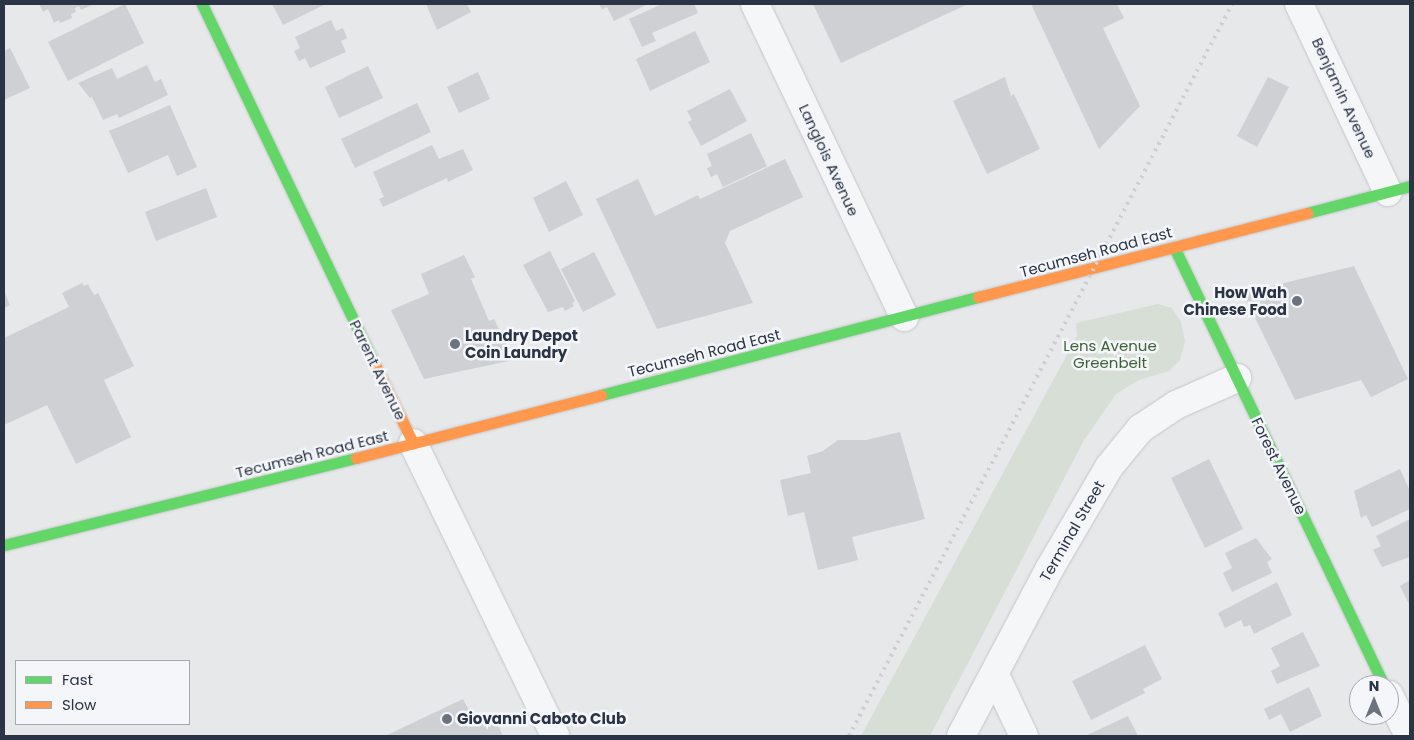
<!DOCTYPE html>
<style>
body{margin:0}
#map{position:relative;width:1414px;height:740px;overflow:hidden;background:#e6e8ea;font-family:Poppins,sans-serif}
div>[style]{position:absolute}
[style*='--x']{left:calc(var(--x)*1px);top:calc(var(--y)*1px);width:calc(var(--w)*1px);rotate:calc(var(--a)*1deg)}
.green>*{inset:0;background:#d6ded6}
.building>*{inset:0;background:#ced0d3}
.roads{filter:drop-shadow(0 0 1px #c4c6c8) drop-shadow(0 0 1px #c4c6c8)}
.street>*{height:28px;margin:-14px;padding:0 14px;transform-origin:14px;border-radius:14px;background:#f5f6f7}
.fast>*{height:11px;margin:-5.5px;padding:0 5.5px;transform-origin:5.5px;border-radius:5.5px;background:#63d668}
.slow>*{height:11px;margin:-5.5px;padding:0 5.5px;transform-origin:5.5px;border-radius:5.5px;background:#ff974d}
.rail>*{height:4px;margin-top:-2px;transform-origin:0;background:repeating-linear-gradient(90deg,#cecfd2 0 2.5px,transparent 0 7.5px)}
.dots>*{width:14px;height:14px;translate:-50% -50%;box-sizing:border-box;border:2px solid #f4f6f9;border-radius:50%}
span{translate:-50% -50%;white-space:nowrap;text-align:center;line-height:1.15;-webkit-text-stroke:5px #f4f6f9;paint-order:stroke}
.street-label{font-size:15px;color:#2b3445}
.poi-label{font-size:15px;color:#2b3445;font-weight:700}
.right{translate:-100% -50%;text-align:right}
.left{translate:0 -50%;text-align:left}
.park-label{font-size:15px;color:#3f6138}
.frame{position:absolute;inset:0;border:5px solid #2b3445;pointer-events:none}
.legend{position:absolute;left:15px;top:660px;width:175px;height:65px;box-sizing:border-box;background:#f4f6f9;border:1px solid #a4a8b1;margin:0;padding:6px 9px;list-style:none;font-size:15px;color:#2b3445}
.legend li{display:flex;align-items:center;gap:10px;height:25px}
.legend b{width:25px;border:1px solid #a4a8b1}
.north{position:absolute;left:1349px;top:675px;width:50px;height:50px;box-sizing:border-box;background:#f4f6f9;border:1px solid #a4a8b1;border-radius:50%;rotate:0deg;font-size:14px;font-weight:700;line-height:20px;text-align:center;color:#2b3445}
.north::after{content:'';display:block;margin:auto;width:18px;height:22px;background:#6c737f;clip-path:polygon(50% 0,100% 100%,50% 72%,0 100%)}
</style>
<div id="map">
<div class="green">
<i style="clip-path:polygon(1158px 304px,1172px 308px,1181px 322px,1185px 341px,1180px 360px,1169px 371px,1139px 380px,1116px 394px,1084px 440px,930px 736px,861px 736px,1077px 336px,1076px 323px)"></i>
</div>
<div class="building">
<i style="clip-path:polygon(39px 4px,94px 4px,81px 10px,79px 6px,75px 8px,76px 12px,71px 14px,72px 18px,60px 23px,59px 20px,54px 23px,48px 9px,43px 12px)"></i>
<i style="clip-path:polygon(125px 4px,144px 43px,68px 81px,48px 42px)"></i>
<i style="clip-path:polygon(272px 4px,326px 4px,283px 25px)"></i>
<i style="clip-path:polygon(426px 4px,467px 4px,471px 12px,437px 30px)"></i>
<i style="clip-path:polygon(599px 4px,648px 4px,614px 21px,607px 7px,602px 10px)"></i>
<i style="clip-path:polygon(662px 4px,694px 4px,698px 13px,652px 33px,656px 41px,642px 47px,629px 19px)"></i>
<i style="clip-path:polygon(813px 4px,968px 4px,841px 63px)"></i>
<i style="clip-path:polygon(1031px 4px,1117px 4px,1124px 18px,1103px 28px,1140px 106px,1099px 149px)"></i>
<i style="clip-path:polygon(331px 20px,336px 31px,343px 28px,347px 38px,341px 41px,346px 52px,310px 68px,305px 58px,299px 61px,294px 51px,300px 48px,295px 37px)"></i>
<i style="clip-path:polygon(695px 31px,710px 62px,650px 91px,636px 59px)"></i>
<i style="clip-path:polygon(10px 48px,30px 88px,4px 100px,4px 51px)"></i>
<i style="clip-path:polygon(147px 65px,155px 82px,161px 79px,168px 95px,119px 118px,117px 114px,103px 120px,92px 97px,90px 98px,78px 83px,112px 68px,117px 79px)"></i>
<i style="clip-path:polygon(368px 66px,383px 98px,339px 118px,325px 87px)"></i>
<i style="clip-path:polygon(478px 72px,490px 99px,459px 113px,447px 87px)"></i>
<i style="clip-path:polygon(1005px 77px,1011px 96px,1014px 94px,1040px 149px,987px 174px,953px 101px)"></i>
<i style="clip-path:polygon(1268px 77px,1289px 87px,1257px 147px,1237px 136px)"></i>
<i style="clip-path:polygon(730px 89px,747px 121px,701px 146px,688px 122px,692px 120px,687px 111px)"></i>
<i style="clip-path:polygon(417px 103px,431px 132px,355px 168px,341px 139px)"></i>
<i style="clip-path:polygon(170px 105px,197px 167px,177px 176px,168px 155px,128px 173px,109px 131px)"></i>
<i style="clip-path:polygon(751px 133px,767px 166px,723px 187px,717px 174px,711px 177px,707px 168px,712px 166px,707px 154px)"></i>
<i style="clip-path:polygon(432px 145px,439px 159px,463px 149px,473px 170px,448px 182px,447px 178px,383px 207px,379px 199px,384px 197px,373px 172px)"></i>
<i style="clip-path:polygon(785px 159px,803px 197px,730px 231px,725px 243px,753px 303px,657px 329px,596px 199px,638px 179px,655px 216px,698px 195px,700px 199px)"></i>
<i style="clip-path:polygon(566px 181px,583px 215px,549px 232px,533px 198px)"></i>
<i style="clip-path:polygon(206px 188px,217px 217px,156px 241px,145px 212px)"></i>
<i style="clip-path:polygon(550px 251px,575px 301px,572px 303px,574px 306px,565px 311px,563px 307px,548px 312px,523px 265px)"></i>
<i style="clip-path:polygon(594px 252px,616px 295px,583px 312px,561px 269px)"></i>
<i style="clip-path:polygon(464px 255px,475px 277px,471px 279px,489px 321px,494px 319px,514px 360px,424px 379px,391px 310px,429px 294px,421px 274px)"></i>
<i style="clip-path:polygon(1354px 266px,1408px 379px,1371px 397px,1361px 380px,1295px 400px,1243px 293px)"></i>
<i style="clip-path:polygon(82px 283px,84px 286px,88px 284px,94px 295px,98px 293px,134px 366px,104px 380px,131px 437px,76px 464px,47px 405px,4px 425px,4px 338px,69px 307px,62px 293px)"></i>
<i style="clip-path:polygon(4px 291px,10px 305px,4px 308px)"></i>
<i style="clip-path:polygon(900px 432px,925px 519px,852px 537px,858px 560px,818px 570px,804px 512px,788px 516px,780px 480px,811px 473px,807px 456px,823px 451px,838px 440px,866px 440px)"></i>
<i style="clip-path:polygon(1209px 459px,1243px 529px,1205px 548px,1171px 478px)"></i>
<i style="clip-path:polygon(1400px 469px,1410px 491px,1410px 509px,1372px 527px,1366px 515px,1361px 518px,1354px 491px)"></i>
<i style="clip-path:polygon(1410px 519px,1410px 557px,1382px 567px,1373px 550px,1381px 546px,1376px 536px)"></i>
<i style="clip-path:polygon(1256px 538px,1272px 559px,1267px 562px,1272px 573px,1232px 592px,1223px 573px,1232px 568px,1225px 553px)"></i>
<i style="clip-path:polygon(1410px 580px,1410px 606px,1400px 586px)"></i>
<i style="clip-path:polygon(1277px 582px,1292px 615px,1254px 634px,1250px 625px,1244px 627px,1241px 620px,1225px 628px,1218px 613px)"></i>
<i style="clip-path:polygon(1303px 632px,1320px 666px,1277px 684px,1271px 671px,1280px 666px,1271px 648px)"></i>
<i style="clip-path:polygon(1145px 645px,1162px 679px,1143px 689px,1145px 693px,1091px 720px,1072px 681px)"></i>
<i style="clip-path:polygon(1309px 687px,1322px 716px,1290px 732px,1281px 714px,1269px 720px,1264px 709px)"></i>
<i style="clip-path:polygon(463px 699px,476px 723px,493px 714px,503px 736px,385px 736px)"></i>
<i style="clip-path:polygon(1128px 716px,1138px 736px,1085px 736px)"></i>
</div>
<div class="roads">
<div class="street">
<i style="--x:755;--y:4;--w:347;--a:64.5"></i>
<i style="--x:1299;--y:4;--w:208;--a:64.7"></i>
<i style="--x:413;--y:443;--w:326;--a:64.1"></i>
<i style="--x:995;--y:675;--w:68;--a:64.6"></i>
<i style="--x:1389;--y:695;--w:46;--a:64"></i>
<i style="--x:961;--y:736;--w:190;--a:-62.1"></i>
<i style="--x:1050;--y:568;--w:117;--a:-59.7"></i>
<i style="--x:1109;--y:467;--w:49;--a:-50.8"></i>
<i style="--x:1140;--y:429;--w:43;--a:-33.7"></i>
<i style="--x:1176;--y:405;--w:67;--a:-23.9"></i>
</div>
<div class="fast">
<i style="--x:202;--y:4;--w:400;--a:64.4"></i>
<i style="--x:1307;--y:213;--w:106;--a:-14.7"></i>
<i style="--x:1174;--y:247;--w:486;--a:64.4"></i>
<i style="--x:601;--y:395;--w:390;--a:-14.6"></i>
<i style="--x:4;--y:545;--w:363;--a:-13.9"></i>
</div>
<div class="slow">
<i style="--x:978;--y:297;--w:340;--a:-14.3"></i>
<i style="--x:375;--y:365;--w:87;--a:64"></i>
<i style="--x:356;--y:458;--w:253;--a:-14.4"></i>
</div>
</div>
<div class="rail">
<i style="--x:849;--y:736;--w:826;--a:-62.38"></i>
</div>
<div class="dots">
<i style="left:1297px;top:301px;background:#6c737f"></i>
<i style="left:455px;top:344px;background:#6c737f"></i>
<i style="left:447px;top:719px;background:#6c737f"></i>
</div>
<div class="street-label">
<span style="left:1344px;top:98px;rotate:65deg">Benjamin Avenue</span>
<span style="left:829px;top:160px;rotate:65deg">Langlois Avenue</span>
<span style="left:1096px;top:252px;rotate:-15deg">Tecumseh Road East</span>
<span style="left:704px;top:353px;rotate:-14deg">Tecumseh Road East</span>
<span style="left:378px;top:370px;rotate:64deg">Parent Avenue</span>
<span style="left:312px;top:454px;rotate:-14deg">Tecumseh Road East</span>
<span style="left:1279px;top:466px;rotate:64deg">Forest Avenue</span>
<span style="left:1072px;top:531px;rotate:-60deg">Terminal Street</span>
</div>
<div class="poi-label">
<span class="right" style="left:1287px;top:301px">How Wah<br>Chinese Food</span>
<span class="left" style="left:465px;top:344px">Laundry Depot<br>Coin Laundry</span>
<span class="left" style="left:457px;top:719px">Giovanni Caboto Club</span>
</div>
<div class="park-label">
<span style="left:1110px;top:354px">Lens Avenue<br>Greenbelt</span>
</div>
<div class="frame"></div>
<ul class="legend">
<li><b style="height:6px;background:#63d668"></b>Fast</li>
<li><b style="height:6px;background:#ff974d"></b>Slow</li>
</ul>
<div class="north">N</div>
</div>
